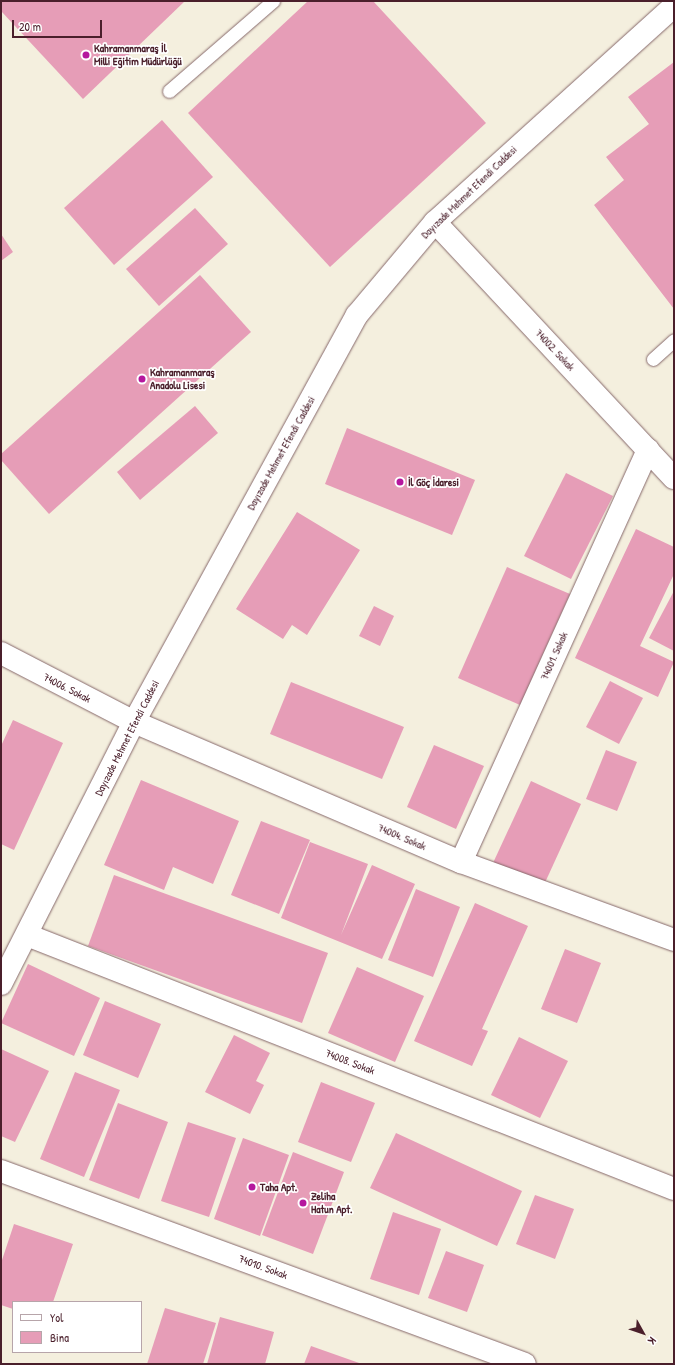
<!DOCTYPE html>
<meta charset="utf-8">
<style>
body{margin:0}
#map{position:relative;width:675px;height:1365px;overflow:hidden;background:#f4efde;font-family:"Patrick Hand",sans-serif}
div>[style]{position:absolute}
[style*='--x']{left:calc(var(--x)*1px);top:calc(var(--y)*1px);width:calc(var(--w)*1px);rotate:calc(var(--a)*1deg)}
.building>*{inset:0;background:#e69db7}
.roads{filter:drop-shadow(0 0 1px #86686a) drop-shadow(0 0 1px #86686a)}
.service>*{height:13px;margin:-6.5px;padding:0 6.5px;transform-origin:6.5px;border-radius:6.5px;background:#fff}
.minor>*{height:22px;margin:-11px;padding:0 11px;transform-origin:11px;border-radius:11px;background:#fff}
.tertiary>*{height:22px;margin:-11px;padding:0 11px;transform-origin:11px;border-radius:11px;background:#fff}
.dots>*{width:11px;height:11px;translate:-50% -50%;box-sizing:border-box;border:2px solid #fff;border-radius:50%}
span{translate:-50% -50%;white-space:nowrap;text-align:center;line-height:1.15;-webkit-text-stroke:3.5px #fff;paint-order:stroke}
.poi-label{font-size:11px;color:#4a1f2b;font-weight:700}
.left{translate:0 -50%;text-align:left}
.street-label{font-size:11px;color:#4a1f2b}
.frame{position:absolute;inset:0;border:2px solid #4a1f2b;pointer-events:none}
.legend{position:absolute;left:12px;top:1301px;width:130px;height:52px;box-sizing:border-box;background:#fff;border:1px solid #b7a5aa;margin:0;padding:5px 7px;list-style:none;font-size:12px;color:#4a1f2b}
.legend li{display:flex;align-items:center;gap:8px;height:20px}
.legend b{width:20px;border:1px solid #b7a5aa}
.north{position:absolute;left:623px;top:1313px;width:40px;height:40px;-webkit-text-stroke:3px #fff;paint-order:stroke;rotate:130deg;font-size:11px;font-weight:700;line-height:16px;text-align:center;color:#4a1f2b}
.north::after{content:'';display:block;margin:auto;width:14px;height:18px;background:#4a1f2b;clip-path:polygon(50% 0,100% 100%,50% 72%,0 100%)}
.scale{position:absolute;left:12px;top:20px;width:90px;height:18px;box-sizing:border-box;border:2px solid #4a1f2b;border-top:0;padding-left:5px;font-size:12px;line-height:14px;white-space:nowrap;color:#4a1f2b;-webkit-text-stroke:3px #fff;paint-order:stroke}
</style>
<div id="map">
<div class="building">
<i style="clip-path:polygon(1px 1px,185px 1px,83px 99px,1px 11px)"></i>
<i style="clip-path:polygon(308px 1px,373px 1px,486px 123px,330px 267px,188px 113px)"></i>
<i style="clip-path:polygon(674px 62px,674px 309px,594px 205px,624px 180px,606px 157px,649px 124px,628px 97px)"></i>
<i style="clip-path:polygon(162px 120px,213px 177px,114px 265px,64px 208px)"></i>
<i style="clip-path:polygon(195px 208px,228px 244px,159px 306px,126px 269px)"></i>
<i style="clip-path:polygon(1px 234px,13px 252px,1px 261px)"></i>
<i style="clip-path:polygon(200px 275px,251px 332px,49px 514px,1px 460px,1px 454px)"></i>
<i style="clip-path:polygon(195px 406px,218px 433px,140px 500px,117px 472px)"></i>
<i style="clip-path:polygon(347px 428px,475px 480px,452px 535px,325px 484px)"></i>
<i style="clip-path:polygon(566px 473px,613px 496px,571px 579px,524px 556px)"></i>
<i style="clip-path:polygon(297px 512px,360px 550px,307px 635px,292px 625px,283px 639px,236px 609px)"></i>
<i style="clip-path:polygon(636px 529px,674px 547px,674px 574px,640px 646px,674px 662px,658px 697px,575px 658px)"></i>
<i style="clip-path:polygon(507px 567px,570px 594px,520px 705px,458px 678px)"></i>
<i style="clip-path:polygon(674px 591px,674px 651px,649px 638px)"></i>
<i style="clip-path:polygon(374px 606px,394px 616px,380px 646px,359px 636px)"></i>
<i style="clip-path:polygon(610px 681px,643px 698px,619px 744px,586px 727px)"></i>
<i style="clip-path:polygon(291px 682px,404px 727px,382px 779px,270px 734px)"></i>
<i style="clip-path:polygon(13px 720px,63px 743px,14px 850px,1px 844px,1px 746px)"></i>
<i style="clip-path:polygon(434px 745px,484px 766px,456px 829px,407px 807px)"></i>
<i style="clip-path:polygon(606px 750px,637px 762px,617px 811px,586px 799px)"></i>
<i style="clip-path:polygon(141px 780px,239px 821px,213px 884px,173px 867px,164px 890px,104px 865px)"></i>
<i style="clip-path:polygon(531px 781px,581px 804px,543px 887px,493px 863px)"></i>
<i style="clip-path:polygon(261px 821px,310px 840px,279px 914px,231px 895px)"></i>
<i style="clip-path:polygon(310px 842px,368px 864px,341px 935px,372px 865px,415px 884px,382px 959px,281px 918px)"></i>
<i style="clip-path:polygon(114px 875px,328px 953px,302px 1023px,88px 946px)"></i>
<i style="clip-path:polygon(416px 889px,460px 907px,433px 977px,388px 960px)"></i>
<i style="clip-path:polygon(475px 903px,528px 926px,482px 1029px,488px 1031px,472px 1066px,414px 1041px)"></i>
<i style="clip-path:polygon(565px 949px,601px 963px,577px 1023px,541px 1009px)"></i>
<i style="clip-path:polygon(28px 964px,100px 998px,74px 1056px,1px 1023px)"></i>
<i style="clip-path:polygon(357px 967px,424px 996px,395px 1062px,328px 1033px)"></i>
<i style="clip-path:polygon(105px 1001px,161px 1024px,138px 1078px,83px 1055px)"></i>
<i style="clip-path:polygon(234px 1035px,270px 1053px,256px 1081px,264px 1085px,250px 1114px,205px 1092px)"></i>
<i style="clip-path:polygon(519px 1037px,568px 1061px,540px 1118px,491px 1095px)"></i>
<i style="clip-path:polygon(1px 1049px,49px 1071px,15px 1142px,1px 1136px)"></i>
<i style="clip-path:polygon(75px 1072px,120px 1090px,84px 1177px,40px 1159px)"></i>
<i style="clip-path:polygon(321px 1082px,375px 1103px,351px 1162px,298px 1142px)"></i>
<i style="clip-path:polygon(118px 1103px,168px 1122px,139px 1199px,89px 1180px)"></i>
<i style="clip-path:polygon(188px 1122px,236px 1138px,209px 1217px,161px 1201px)"></i>
<i style="clip-path:polygon(396px 1133px,522px 1191px,497px 1246px,370px 1188px)"></i>
<i style="clip-path:polygon(243px 1138px,289px 1155px,260px 1236px,214px 1219px)"></i>
<i style="clip-path:polygon(293px 1152px,344px 1172px,313px 1254px,262px 1235px)"></i>
<i style="clip-path:polygon(535px 1195px,574px 1209px,555px 1259px,516px 1244px)"></i>
<i style="clip-path:polygon(393px 1212px,441px 1229px,419px 1295px,370px 1279px)"></i>
<i style="clip-path:polygon(14px 1224px,73px 1244px,53px 1302px,13px 1302px,13px 1309px,1px 1305px,1px 1263px)"></i>
<i style="clip-path:polygon(446px 1251px,484px 1265px,467px 1312px,428px 1298px)"></i>
<i style="clip-path:polygon(165px 1308px,216px 1323px,203px 1364px,147px 1364px)"></i>
<i style="clip-path:polygon(220px 1317px,274px 1332px,265px 1364px,207px 1364px)"></i>
<i style="clip-path:polygon(311px 1346px,362px 1364px,304px 1364px)"></i>
</div>
<div class="roads">
<div class="service">
<i style="--x:169;--y:91;--w:138;--a:-40.9"></i>
<i style="--x:653;--y:359;--w:28;--a:-42"></i>
</div>
<div class="minor">
<i style="--x:435;--y:222;--w:350;--a:47"></i>
<i style="--x:1;--y:653;--w:150;--a:27.4"></i>
<i style="--x:134;--y:722;--w:356;--a:23.2"></i>
<i style="--x:461;--y:862;--w:227;--a:20.1"></i>
<i style="--x:461;--y:862;--w:453;--a:-65.6"></i>
<i style="--x:27;--y:935;--w:695;--a:21.43"></i>
<i style="--x:1;--y:1171;--w:558;--a:20.22"></i>
</div>
<div class="tertiary">
<i style="--x:1;--y:984;--w:294;--a:-63.1"></i>
<i style="--x:134;--y:722;--w:464;--a:-61.3"></i>
<i style="--x:357;--y:315;--w:121;--a:-50"></i>
<i style="--x:435;--y:222;--w:322;--a:-42.1"></i>
</div>
</div>
<div class="dots">
<i style="left:86px;top:55px;background:#b5179e"></i>
<i style="left:142px;top:379px;background:#b5179e"></i>
<i style="left:400px;top:482px;background:#b5179e"></i>
<i style="left:252px;top:1187px;background:#b5179e"></i>
<i style="left:303px;top:1203px;background:#b5179e"></i>
</div>
<div class="poi-label">
<span class="left" style="left:94px;top:55px">Kahramanmaraş İl<br>Milli Eğitim Müdürlüğü</span>
<span class="left" style="left:150px;top:379px">Kahramanmaraş<br>Anadolu Lisesi</span>
<span class="left" style="left:408px;top:482px">İl Göç İdaresi</span>
<span class="left" style="left:260px;top:1187px">Taha Apt.</span>
<span class="left" style="left:311px;top:1203px">Zeliha<br>Hatun Apt.</span>
</div>
<div class="street-label">
<span style="left:469px;top:192px;rotate:-44deg">Dayızade Mehmet Efendi Caddesi</span>
<span style="left:555px;top:350px;rotate:47deg">74002. Sokak</span>
<span style="left:281px;top:453px;rotate:-61deg">Dayızade Mehmet Efendi Caddesi</span>
<span style="left:554px;top:656px;rotate:-66deg">74001. Sokak</span>
<span style="left:67px;top:688px;rotate:27deg">74006. Sokak</span>
<span style="left:127px;top:738px;rotate:-63deg">Dayızade Mehmet Efendi Caddesi</span>
<span style="left:402px;top:837px;rotate:23deg">74004. Sokak</span>
<span style="left:350px;top:1062px;rotate:21deg">74008. Sokak</span>
<span style="left:263px;top:1267px;rotate:20deg">74010. Sokak</span>
</div>
<div class="frame"></div>
<ul class="legend">
<li><b style="height:5px;background:#fff"></b>Yol</li>
<li><b style="height:11px;background:#e69db7"></b>Bina</li>
</ul>
<div class="north">K</div>
<div class="scale">20 m</div>
</div>
